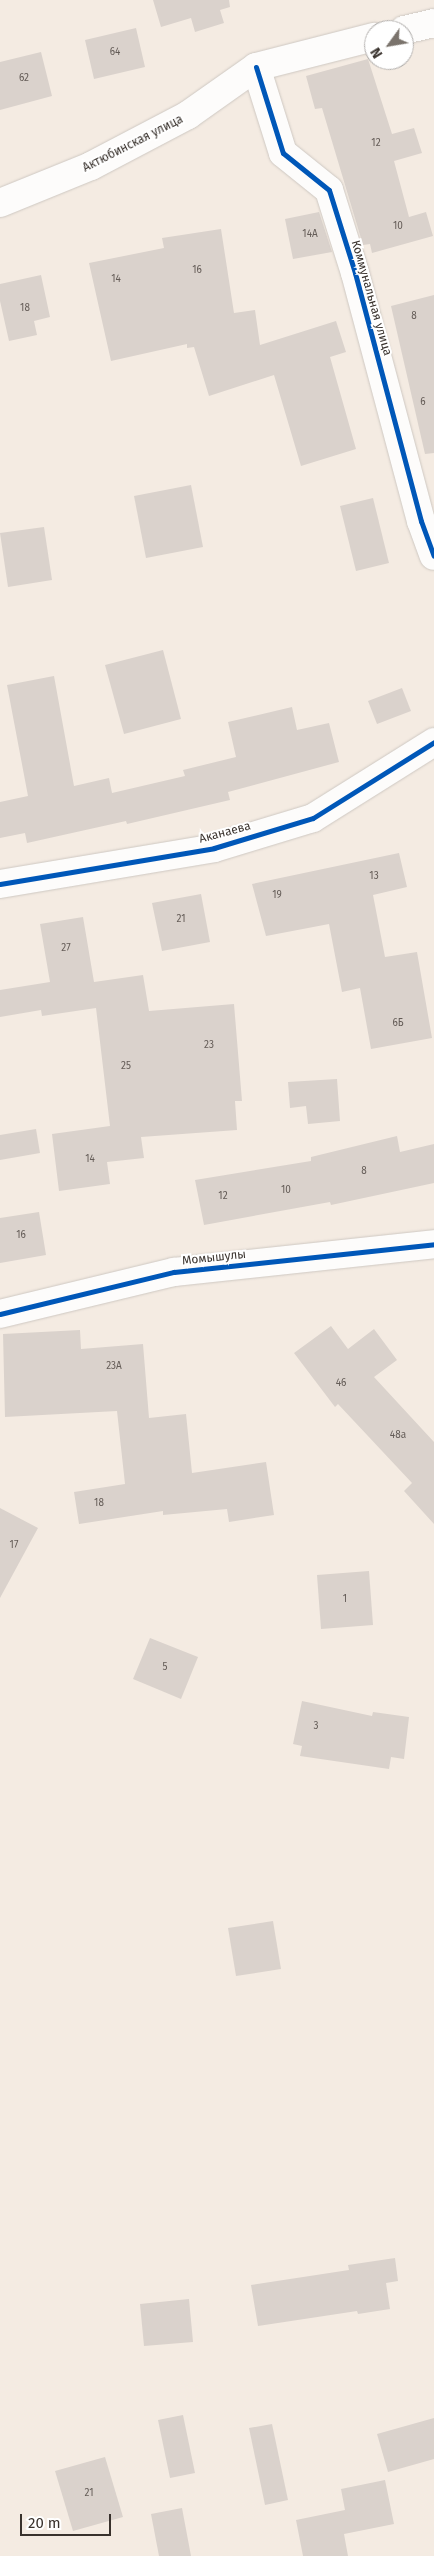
<!DOCTYPE html>
<meta charset="utf-8">
<style>
body{margin:0}
#map{position:relative;width:434px;height:2556px;overflow:hidden;background:#f4ebe2;font-family:"Fira Sans",sans-serif}
div>[style]{position:absolute}
[style*='--x']{left:calc(var(--x)*1px);top:calc(var(--y)*1px);width:calc(var(--w)*1px);rotate:calc(var(--a)*1deg)}
.building>*{inset:0;background:#dad2cc}
.roads{filter:drop-shadow(0 0 1px #cec8c2) drop-shadow(0 0 1px #cec8c2)}
.minor>*{height:28px;margin:-14px;padding:0 14px;transform-origin:14px;border-radius:14px;background:#fdfcfb}
.tertiary>*{height:28px;margin:-14px;padding:0 14px;transform-origin:14px;border-radius:14px;background:#fdfcfb}
.cycleway>*{height:5px;margin:-2.5px;padding:0 2.5px;transform-origin:2.5px;border-radius:2.5px;background:#0057b8}
span{translate:-50% -50%;white-space:nowrap;text-align:center;line-height:1.15;-webkit-text-stroke:4px #fff;paint-order:stroke}
.number-label{font-size:10px;color:#645c57}
.number-label span{-webkit-text-stroke-width:0}
.street-label{font-size:12px;color:#39322d}
.north{position:absolute;left:364px;top:20px;width:50px;height:50px;box-sizing:border-box;background:#fff;border:1px solid #b0adab;border-radius:50%;rotate:238deg;font-size:14px;font-weight:700;line-height:20px;text-align:center;color:#39322d}
.north::after{content:'';display:block;margin:auto;width:18px;height:22px;background:#7a736c;clip-path:polygon(50% 0,100% 100%,50% 72%,0 100%)}
.scale{position:absolute;left:20px;top:2514px;width:91px;height:22px;box-sizing:border-box;border:2px solid #39322d;border-top:0;padding-left:6px;font-size:15px;line-height:18px;white-space:nowrap;color:#39322d;-webkit-text-stroke:4px #fff;paint-order:stroke}
</style>
<div id="map">
<div class="building">
<i style="clip-path:polygon(153px 0,229px 0,230px 7px,220px 10px,224px 23px,195px 32px,191px 18px,161px 27px)"></i>
<i style="clip-path:polygon(136px 28px,145px 67px,94px 79px,85px 40px)"></i>
<i style="clip-path:polygon(41px 52px,52px 96px,0 110px,0 62px)"></i>
<i style="clip-path:polygon(368px 59px,392px 134px,414px 128px,422px 153px,394px 161px,409px 217px,426px 212px,433px 236px,372px 253px,370px 244px,363px 245px,322px 108px,315px 109px,306px 76px)"></i>
<i style="clip-path:polygon(319px 212px,332px 252px,293px 259px,285px 219px)"></i>
<i style="clip-path:polygon(221px 229px,234px 313px,255px 310px,260px 345px,336px 321px,346px 352px,330px 357px,356px 449px,301px 466px,274px 375px,209px 396px,194px 347px,187px 348px,187px 344px,111px 361px,89px 263px,164px 248px,162px 238px)"></i>
<i style="clip-path:polygon(41px 275px,50px 317px,34px 321px,37px 335px,9px 341px,0 301px,0 284px)"></i>
<i style="clip-path:polygon(434px 295px,434px 453px,425px 454px,391px 306px)"></i>
<i style="clip-path:polygon(191px 485px,203px 547px,146px 558px,134px 496px)"></i>
<i style="clip-path:polygon(373px 498px,389px 563px,356px 571px,340px 506px)"></i>
<i style="clip-path:polygon(44px 527px,52px 580px,8px 587px,0 533px)"></i>
<i style="clip-path:polygon(163px 650px,181px 719px,124px 734px,105px 665px)"></i>
<i style="clip-path:polygon(54px 676px,74px 786px,109px 778px,112px 793px,185px 776px,183px 770px,236px 757px,228px 722px,292px 707px,297px 730px,329px 723px,339px 762px,228px 792px,230px 800px,127px 824px,126px 821px,27px 843px,25px 833px,0 838px,0 802px,28px 796px,7px 685px)"></i>
<i style="clip-path:polygon(402px 688px,411px 711px,377px 724px,368px 701px)"></i>
<i style="clip-path:polygon(399px 853px,407px 887px,373px 895px,385px 957px,417px 952px,432px 1038px,371px 1049px,360px 988px,342px 992px,329px 924px,266px 936px,252px 884px)"></i>
<i style="clip-path:polygon(201px 894px,210px 942px,162px 951px,152px 903px)"></i>
<i style="clip-path:polygon(83px 917px,94px 982px,143px 975px,149px 1011px,234px 1004px,242px 1101px,235px 1101px,237px 1130px,141px 1137px,144px 1158px,107px 1162px,110px 1184px,59px 1191px,52px 1134px,110px 1126px,96px 1008px,42px 1016px,41px 1010px,0 1017px,0 990px,50px 982px,40px 924px)"></i>
<i style="clip-path:polygon(337px 1079px,340px 1121px,308px 1124px,306px 1106px,290px 1108px,288px 1082px)"></i>
<i style="clip-path:polygon(36px 1129px,40px 1153px,0 1160px,0 1135px)"></i>
<i style="clip-path:polygon(397px 1136px,400px 1152px,434px 1144px,434px 1183px,331px 1205px,330px 1202px,204px 1225px,195px 1180px,311px 1161px,311px 1157px)"></i>
<i style="clip-path:polygon(39px 1212px,46px 1255px,0 1263px,0 1218px)"></i>
<i style="clip-path:polygon(331px 1326px,348px 1349px,374px 1329px,397px 1360px,374px 1377px,434px 1442px,434px 1524px,404px 1491px,412px 1483px,338px 1404px,335px 1407px,294px 1353px)"></i>
<i style="clip-path:polygon(80px 1330px,81px 1349px,143px 1344px,149px 1418px,186px 1414px,192px 1473px,266px 1462px,274px 1515px,229px 1522px,227px 1509px,163px 1515px,163px 1511px,79px 1524px,74px 1492px,125px 1484px,117px 1411px,5px 1417px,3px 1334px)"></i>
<i style="clip-path:polygon(0 1508px,38px 1528px,0 1598px)"></i>
<i style="clip-path:polygon(369px 1571px,373px 1625px,321px 1629px,317px 1575px)"></i>
<i style="clip-path:polygon(150px 1638px,198px 1657px,181px 1699px,133px 1679px)"></i>
<i style="clip-path:polygon(302px 1701px,372px 1716px,373px 1712px,409px 1717px,404px 1759px,391px 1757px,389px 1769px,300px 1756px,302px 1746px,293px 1744px)"></i>
<i style="clip-path:polygon(273px 1921px,281px 1969px,236px 1976px,228px 1928px)"></i>
<i style="clip-path:polygon(395px 2258px,398px 2281px,386px 2283px,390px 2309px,358px 2314px,357px 2311px,258px 2326px,251px 2285px,349px 2270px,348px 2265px)"></i>
<i style="clip-path:polygon(189px 2299px,193px 2342px,144px 2346px,140px 2304px)"></i>
<i style="clip-path:polygon(183px 2415px,195px 2473px,170px 2478px,158px 2420px)"></i>
<i style="clip-path:polygon(434px 2418px,434px 2459px,388px 2472px,377px 2434px)"></i>
<i style="clip-path:polygon(272px 2424px,288px 2500px,265px 2505px,249px 2428px)"></i>
<i style="clip-path:polygon(105px 2457px,123px 2517px,73px 2531px,55px 2471px)"></i>
<i style="clip-path:polygon(385px 2480px,394px 2524px,344px 2534px,348px 2556px,303px 2556px,296px 2520px,345px 2510px,341px 2489px)"></i>
<i style="clip-path:polygon(182px 2508px,191px 2556px,159px 2556px,151px 2514px)"></i>
</div>
<div class="roads">
<div class="minor">
<i style="--x:404;--y:30;--w:31;--a:-13"></i>
<i style="--x:256;--y:67;--w:90;--a:72.6"></i>
<i style="--x:283;--y:153;--w:59;--a:38.8"></i>
<i style="--x:329;--y:190;--w:87;--a:72.6"></i>
<i style="--x:355;--y:273;--w:257;--a:75.1"></i>
<i style="--x:421;--y:521;--w:37;--a:70"></i>
<i style="--x:0;--y:203;--w:98;--a:-22.1"></i>
<i style="--x:91;--y:166;--w:110;--a:-27.7"></i>
<i style="--x:188;--y:115;--w:83;--a:-35.2"></i>
<i style="--x:256;--y:67;--w:122;--a:-14.3"></i>
<i style="--x:0;--y:1314;--w:179;--a:-13.6"></i>
<i style="--x:174;--y:1272;--w:262;--a:-6.1"></i>
</div>
<div class="tertiary">
<i style="--x:0;--y:884;--w:217;--a:-9.5"></i>
<i style="--x:214;--y:848;--w:103;--a:-16.9"></i>
<i style="--x:313;--y:818;--w:143;--a:-32.1"></i>
</div>
</div>
<div class="cycleway">
<i style="--x:256;--y:67;--w:90;--a:72.6"></i>
<i style="--x:283;--y:153;--w:59;--a:38.8"></i>
<i style="--x:329;--y:190;--w:87;--a:72.6"></i>
<i style="--x:355;--y:273;--w:257;--a:75.1"></i>
<i style="--x:421;--y:521;--w:37;--a:70"></i>
<i style="--x:0;--y:884;--w:217;--a:-9.5"></i>
<i style="--x:214;--y:848;--w:103;--a:-16.9"></i>
<i style="--x:313;--y:818;--w:143;--a:-32.1"></i>
<i style="--x:0;--y:1314;--w:179;--a:-13.6"></i>
<i style="--x:174;--y:1272;--w:262;--a:-6.1"></i>
</div>
<div class="number-label">
<span style="left:115px;top:53px">64</span>
<span style="left:24px;top:79px">62</span>
<span style="left:376px;top:144px">12</span>
<span style="left:398px;top:227px">10</span>
<span style="left:310px;top:235px">14А</span>
<span style="left:197px;top:271px">16</span>
<span style="left:116px;top:280px">14</span>
<span style="left:25px;top:309px">18</span>
<span style="left:414px;top:317px">8</span>
<span style="left:423px;top:403px">6</span>
<span style="left:374px;top:877px">13</span>
<span style="left:277px;top:896px">19</span>
<span style="left:181px;top:920px">21</span>
<span style="left:66px;top:949px">27</span>
<span style="left:398px;top:1024px">6Б</span>
<span style="left:209px;top:1046px">23</span>
<span style="left:126px;top:1067px">25</span>
<span style="left:90px;top:1160px">14</span>
<span style="left:364px;top:1172px">8</span>
<span style="left:286px;top:1191px">10</span>
<span style="left:223px;top:1197px">12</span>
<span style="left:21px;top:1236px">16</span>
<span style="left:114px;top:1367px">23А</span>
<span style="left:341px;top:1384px">46</span>
<span style="left:398px;top:1436px">48а</span>
<span style="left:99px;top:1504px">18</span>
<span style="left:14px;top:1546px">17</span>
<span style="left:345px;top:1600px">1</span>
<span style="left:165px;top:1668px">5</span>
<span style="left:316px;top:1727px">3</span>
<span style="left:89px;top:2494px">21</span>
</div>
<div class="street-label">
<span style="left:133px;top:144px;rotate:-27deg">Актюбинская улица</span>
<span style="left:371px;top:298px;rotate:74deg">Коммунальная улица</span>
<span style="left:225px;top:833px;rotate:-15deg">Аканаева</span>
<span style="left:214px;top:1258px;rotate:-6deg">Момышулы</span>
</div>
<div class="north">N</div>
<div class="scale">20 m</div>
</div>
